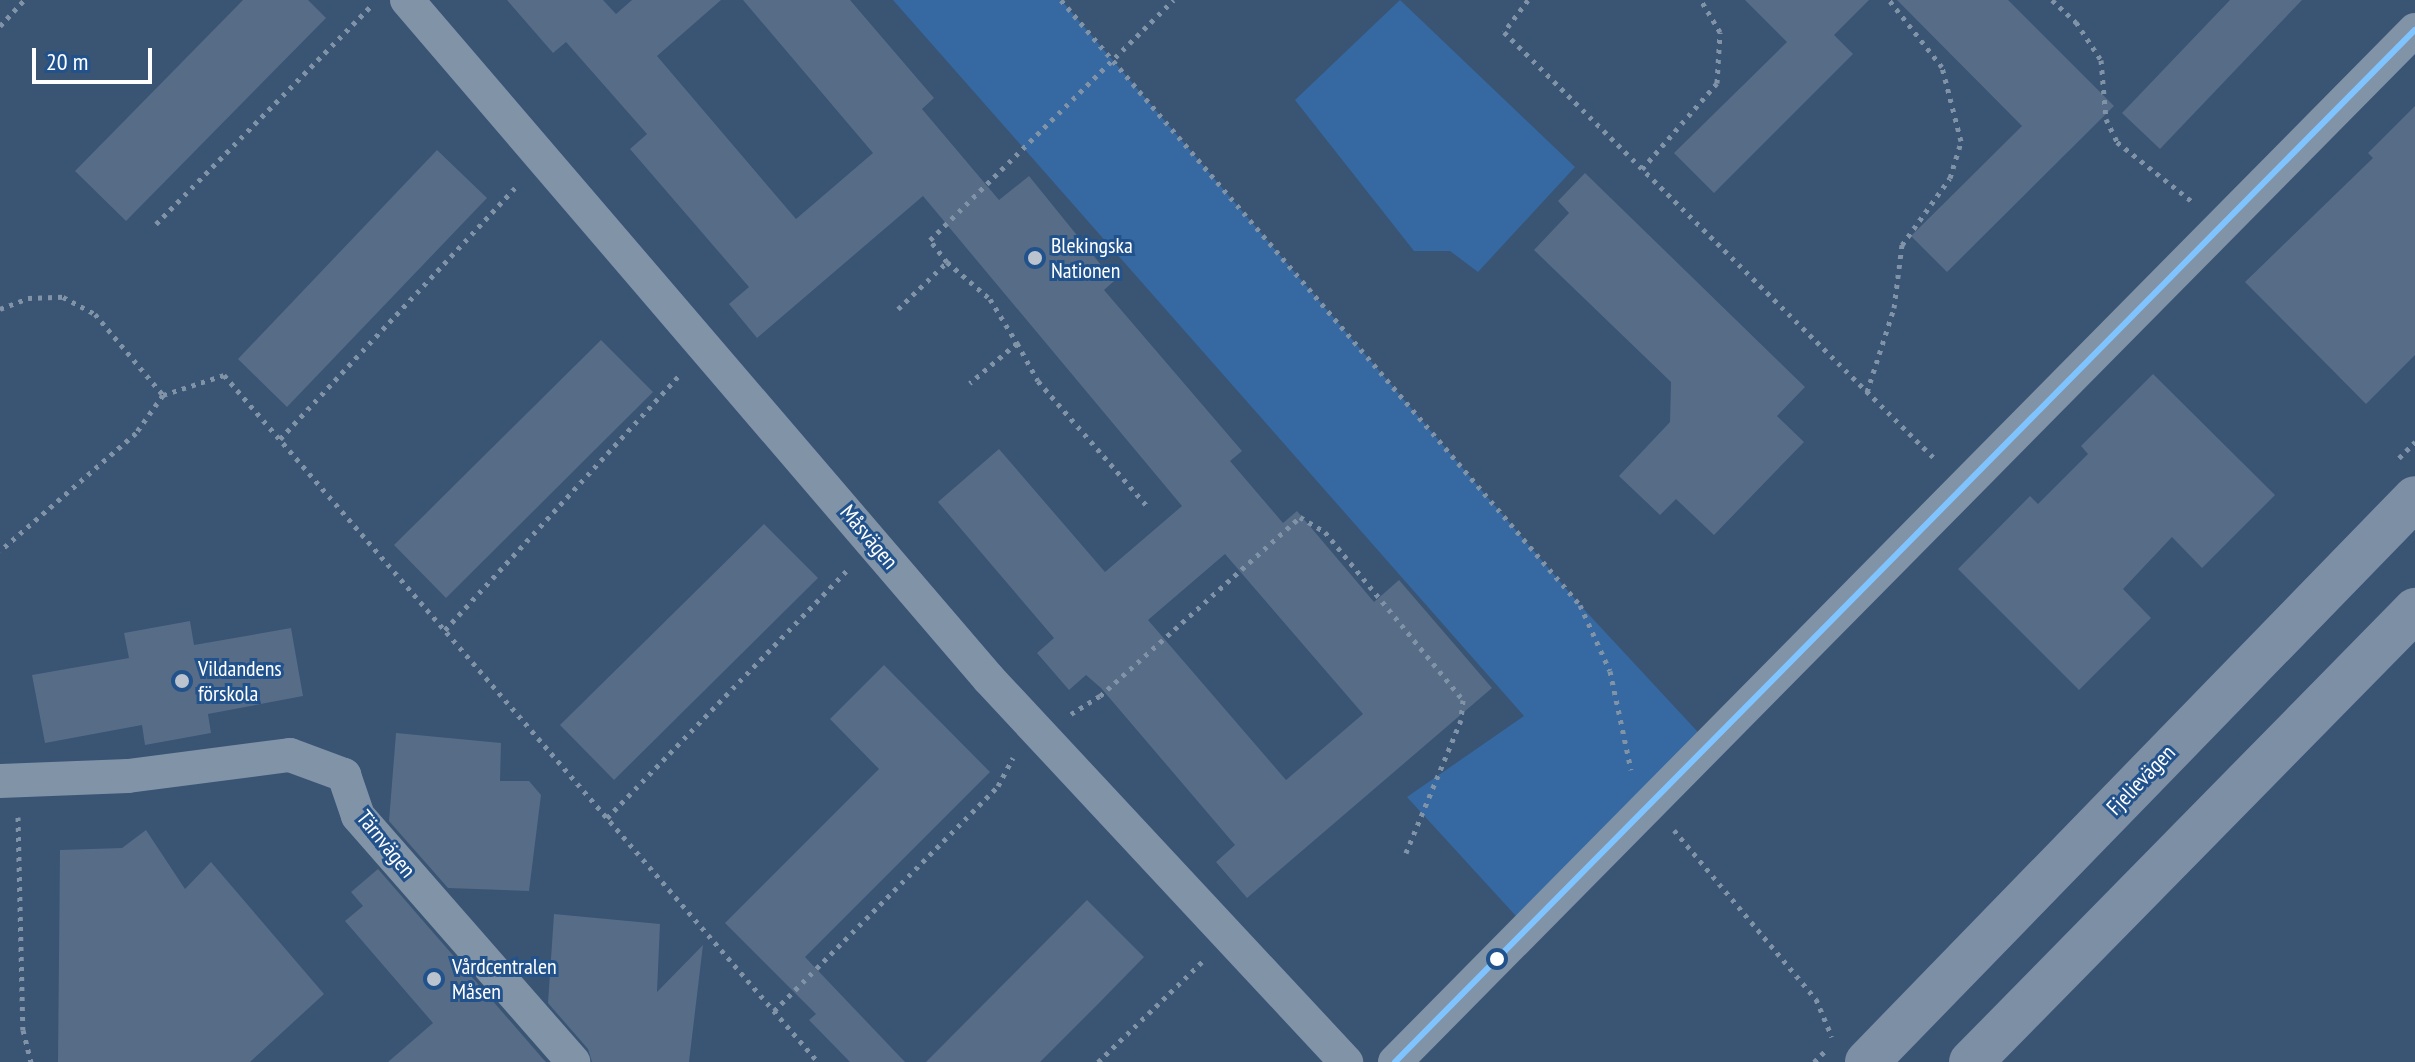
<!DOCTYPE html>
<meta charset="utf-8">
<style>
body{margin:0}
#map{position:relative;width:2415px;height:1062px;overflow:hidden;background:#3a5474;font-family:"PT Sans Narrow",sans-serif}
div>[style]{position:absolute}
[style*='--x']{left:calc(var(--x)*1px);top:calc(var(--y)*1px);width:calc(var(--w)*1px);rotate:calc(var(--a)*1deg)}
.green>*{inset:0;background:#3669a2}
.building>*{inset:0;background:#576c86}
.path>*{height:5px;margin-top:-2.5px;transform-origin:0;background:repeating-linear-gradient(90deg,#8193a7 0 4px,transparent 0 10px)}
.street>*{height:34px;margin:-17px;padding:0 17px;transform-origin:17px;border-radius:17px;background:#8193a7}
.secondary>*{height:44px;margin:-22px;padding:0 22px;transform-origin:22px;border-radius:22px;background:#7d8fa4}
.bus-1>*{height:6px;margin:-3px;padding:0 3px;transform-origin:3px;border-radius:3px;background:#80c4ff}
.dots>*{width:22px;height:22px;translate:-50% -50%;box-sizing:border-box;border:4px solid #21528c;border-radius:50%}
span{translate:-50% -50%;white-space:nowrap;text-align:center;line-height:1.15;-webkit-text-stroke:6px #21528c;paint-order:stroke}
.poi-label{font-size:22px;color:#fff}
.left{translate:0 -50%;text-align:left}
.street-label{font-size:22px;color:#fff}
.scale{position:absolute;left:32px;top:48px;width:120px;height:36px;box-sizing:border-box;border:4px solid #fff;border-top:0;padding-left:10px;font-size:24px;line-height:28px;white-space:nowrap;color:#fff;-webkit-text-stroke:6px #21528c;paint-order:stroke}
</style>
<div id="map">
<div class="green">
<i style="clip-path:polygon(893px 0,1061px 0,1580px 605px,1709px 744px,1527px 928px,1407px 797px,1524px 716px)"></i>
<i style="clip-path:polygon(1400px 0,1575px 167px,1478px 272px,1450px 251px,1414px 251px,1295px 100px)"></i>
</div>
<div class="building">
<i style="clip-path:polygon(243px 0,308px 0,326px 18px,126px 221px,75px 171px)"></i>
<i style="clip-path:polygon(evenodd,507px 0,603px 0,616px 14px,632px 0,721px 0,657px 56px,796px 219px,873px 153px,743px 0,850px 0,934px 98px,922px 109px,999px 200px,1029px 176px,1114px 281px,1104px 290px,1242px 451px,1230px 461px,1283px 523px,1297px 511px,1374px 602px,1399px 580px,1492px 688px,1247px 898px,1216px 862px,1235px 845px,1101px 688px,1086px 675px,1069px 690px,1037px 653px,1054px 638px,938px 502px,999px 449px,1105px 572px,1182px 506px,923px 196px,757px 338px,729px 304px,749px 287px,630px 149px,647px 134px,566px 42px,553px 53px,507px 0,1225px 554px,1363px 714px,1286px 780px,1148px 620px,1225px 554px)"></i>
<i style="clip-path:polygon(1745px 0,1869px 0,1834px 35px,1853px 54px,1714px 193px,1674px 153px,1787px 42px)"></i>
<i style="clip-path:polygon(1897px 0,2008px 0,2114px 106px,1947px 272px,1911px 236px,2022px 126px)"></i>
<i style="clip-path:polygon(2230px 0,2302px 0,2160px 149px,2122px 113px)"></i>
<i style="clip-path:polygon(2415px 106px,2415px 355px,2366px 404px,2245px 282px,2373px 158px,2368px 153px)"></i>
<i style="clip-path:polygon(437px 150px,487px 198px,287px 407px,238px 359px)"></i>
<i style="clip-path:polygon(1585px 173px,1805px 387px,1777px 416px,1804px 442px,1714px 535px,1676px 499px,1660px 515px,1619px 476px,1670px 422px,1671px 382px,1534px 250px,1569px 213px,1558px 201px)"></i>
<i style="clip-path:polygon(601px 340px,653px 392px,446px 598px,394px 545px)"></i>
<i style="clip-path:polygon(2153px 374px,2275px 495px,2202px 568px,2172px 537px,2123px 589px,2151px 618px,2079px 690px,1958px 569px,2030px 496px,2038px 504px,2088px 454px,2081px 446px)"></i>
<i style="clip-path:polygon(764px 524px,818px 578px,614px 780px,560px 725px)"></i>
<i style="clip-path:polygon(190px 621px,194px 645px,291px 628px,303px 696px,208px 714px,211px 733px,145px 745px,142px 725px,45px 743px,32px 675px,129px 658px,124px 633px)"></i>
<i style="clip-path:polygon(884px 665px,990px 772px,805px 957px,905px 1062px,850px 1062px,809px 1020px,816px 1014px,725px 923px,879px 769px,830px 719px)"></i>
<i style="clip-path:polygon(396px 733px,501px 743px,500px 781px,529px 781px,541px 795px,529px 891px,448px 888px,389px 821px)"></i>
<i style="clip-path:polygon(146px 830px,185px 889px,211px 862px,324px 994px,250px 1062px,58px 1062px,60px 850px,122px 848px)"></i>
<i style="clip-path:polygon(378px 869px,544px 1060px,546px 1062px,388px 1062px,433px 1023px,345px 921px,363px 906px,351px 892px)"></i>
<i style="clip-path:polygon(1087px 900px,1144px 957px,1100px 1002px,1040px 1062px,926px 1062px)"></i>
<i style="clip-path:polygon(554px 914px,660px 924px,657px 992px,703px 945px,689px 1062px,592px 1062px,588px 1049px,548px 1003px)"></i>
</div>
<div class="path">
<i style="--x:1061;--y:0;--w:797;--a:49.38"></i>
<i style="--x:1580;--y:605;--w:72;--a:65.6"></i>
<i style="--x:1610;--y:671;--w:101;--a:78"></i>
<i style="--x:1528;--y:0;--w:40;--a:127"></i>
<i style="--x:1504;--y:32;--w:610;--a:44.73"></i>
<i style="--x:2052;--y:0;--w:33;--a:43"></i>
<i style="--x:2076;--y:22;--w:45;--a:56.7"></i>
<i style="--x:2101;--y:60;--w:59;--a:85.2"></i>
<i style="--x:2106;--y:119;--w:25;--a:64"></i>
<i style="--x:2117;--y:142;--w:98;--a:38.4"></i>
<i style="--x:0;--y:26;--w:35;--a:-47"></i>
<i style="--x:1642;--y:169;--w:114;--a:-48.9"></i>
<i style="--x:1717;--y:83;--w:51;--a:-86.6"></i>
<i style="--x:1720;--y:32;--w:37;--a:-121"></i>
<i style="--x:156;--y:224;--w:306;--a:-45.4"></i>
<i style="--x:947;--y:262;--w:57;--a:40.7"></i>
<i style="--x:990;--y:299;--w:52;--a:58.5"></i>
<i style="--x:1017;--y:343;--w:62;--a:139.6"></i>
<i style="--x:0;--y:309;--w:30;--a:-21"></i>
<i style="--x:28;--y:298;--w:35;--a:-2"></i>
<i style="--x:63;--y:297;--w:36;--a:28"></i>
<i style="--x:95;--y:314;--w:106;--a:50"></i>
<i style="--x:163;--y:395;--w:47;--a:125.4"></i>
<i style="--x:136;--y:433;--w:180;--a:139.1"></i>
<i style="--x:898;--y:309;--w:68;--a:-43.8"></i>
<i style="--x:947;--y:262;--w:28;--a:-128"></i>
<i style="--x:930;--y:240;--w:342;--a:-44.6"></i>
<i style="--x:1017;--y:343;--w:43;--a:61.1"></i>
<i style="--x:1038;--y:381;--w:166;--a:48.9"></i>
<i style="--x:1867;--y:392;--w:88;--a:-72.2"></i>
<i style="--x:1894;--y:308;--w:64;--a:-82.8"></i>
<i style="--x:1902;--y:245;--w:82;--a:-54.4"></i>
<i style="--x:1950;--y:178;--w:39;--a:-73"></i>
<i style="--x:1961;--y:141;--w:76;--a:-104.4"></i>
<i style="--x:1942;--y:67;--w:85;--a:-128.3"></i>
<i style="--x:163;--y:395;--w:64;--a:-18.2"></i>
<i style="--x:224;--y:375;--w:908;--a:49.15"></i>
<i style="--x:280;--y:439;--w:348;--a:-46.9"></i>
<i style="--x:2399;--y:458;--w:23;--a:-45"></i>
<i style="--x:445;--y:630;--w:349;--a:-47.4"></i>
<i style="--x:1071;--y:714;--w:34;--a:-32"></i>
<i style="--x:1100;--y:696;--w:268;--a:-41.8"></i>
<i style="--x:1300;--y:517;--w:29;--a:31"></i>
<i style="--x:1325;--y:532;--w:217;--a:50.6"></i>
<i style="--x:1463;--y:700;--w:20;--a:96"></i>
<i style="--x:1461;--y:720;--w:144;--a:112.5"></i>
<i style="--x:18;--y:817;--w:213;--a:88.7"></i>
<i style="--x:23;--y:1030;--w:33;--a:76"></i>
<i style="--x:607;--y:818;--w:347;--a:-45.9"></i>
<i style="--x:1674;--y:830;--w:221;--a:50"></i>
<i style="--x:1816;--y:999;--w:41;--a:67.2"></i>
<i style="--x:774;--y:1011;--w:317;--a:-45.1"></i>
<i style="--x:998;--y:786;--w:32;--a:-62"></i>
<i style="--x:1098;--y:1062;--w:147;--a:-43.9"></i>
<i style="--x:1814;--y:1062;--w:16;--a:-45"></i>
</div>
<div class="street">
<i style="--x:407;--y:0;--w:894;--a:49.4"></i>
<i style="--x:989;--y:679;--w:524;--a:47.01"></i>
<i style="--x:0;--y:781;--w:128;--a:-2.2"></i>
<i style="--x:128;--y:776;--w:163;--a:-7.4"></i>
<i style="--x:290;--y:755;--w:58;--a:20.3"></i>
<i style="--x:344;--y:775;--w:43;--a:71.1"></i>
<i style="--x:358;--y:816;--w:327;--a:48.8"></i>
<i style="--x:1395;--y:1062;--w:1451;--a:-45.34"></i>
</div>
<div class="secondary">
<i style="--x:1867;--y:1062;--w:786;--a:-45.82"></i>
<i style="--x:1971;--y:1062;--w:634;--a:-45.51"></i>
</div>
<div class="bus-1">
<i style="--x:1395;--y:1062;--w:1451;--a:-45.34"></i>
</div>
<div class="dots">
<i style="left:1035px;top:258px;background:#bac3ce"></i>
<i style="left:182px;top:681px;background:#bac3ce"></i>
<i style="left:1497px;top:959px;background:#fff"></i>
<i style="left:434px;top:979px;background:#bac3ce"></i>
</div>
<div class="poi-label">
<span class="left" style="left:1051px;top:258px">Blekingska<br>Nationen</span>
<span class="left" style="left:198px;top:681px">Vildandens<br>förskola</span>
<span class="left" style="left:452px;top:979px">Vårdcentralen<br>Måsen</span>
</div>
<div class="street-label">
<span style="left:869px;top:537px;rotate:50deg">Måsvägen</span>
<span style="left:2141px;top:780px;rotate:-46deg">Fjelievägen</span>
<span style="left:386px;top:844px;rotate:51deg">Tärnvägen</span>
</div>
<div class="scale">20 m</div>
</div>
